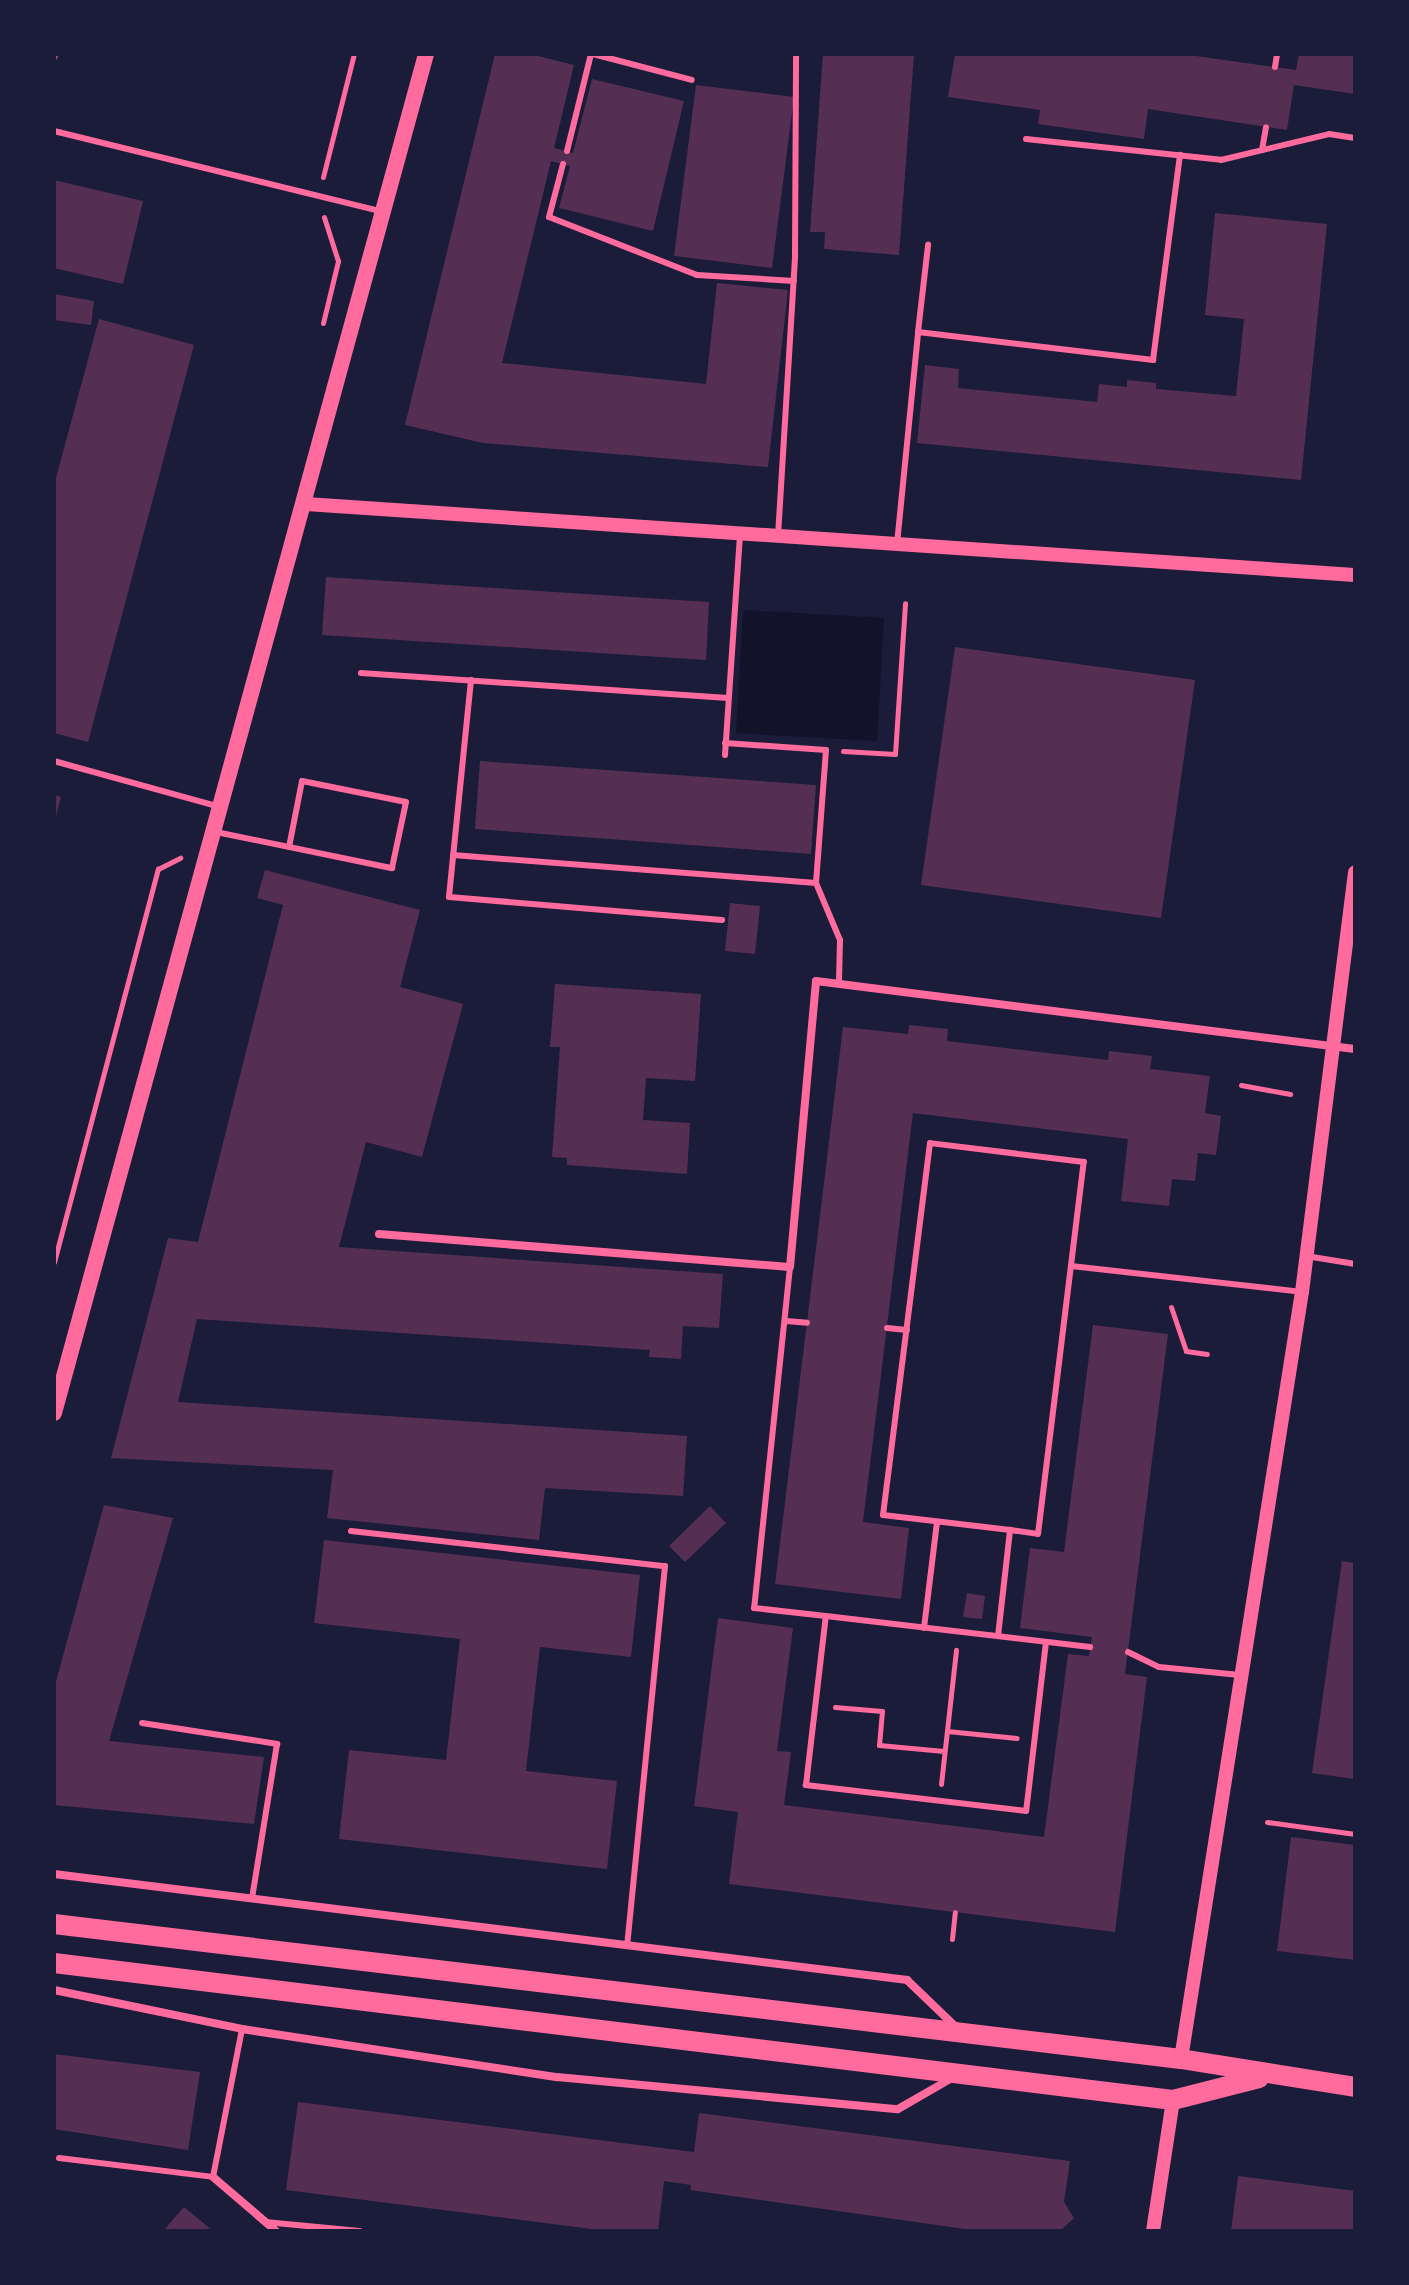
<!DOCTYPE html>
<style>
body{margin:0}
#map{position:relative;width:1409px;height:2285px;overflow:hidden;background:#1b1b3a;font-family:"Work Sans",sans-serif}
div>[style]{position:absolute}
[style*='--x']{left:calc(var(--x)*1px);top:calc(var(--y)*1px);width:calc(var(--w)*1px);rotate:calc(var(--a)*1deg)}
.water>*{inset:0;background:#12122b}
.building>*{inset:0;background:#542f53}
.path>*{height:5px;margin:-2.5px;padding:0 2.5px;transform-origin:2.5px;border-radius:2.5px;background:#ff6b9d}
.service>*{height:6px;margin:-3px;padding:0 3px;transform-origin:3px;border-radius:3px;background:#ff6b9d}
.minor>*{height:8px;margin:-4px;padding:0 4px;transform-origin:4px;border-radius:4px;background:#ff6b9d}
.tertiary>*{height:14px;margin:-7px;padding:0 7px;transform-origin:7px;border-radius:7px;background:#ff6b9d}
.secondary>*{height:16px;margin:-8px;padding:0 8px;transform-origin:8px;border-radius:8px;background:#ff6b9d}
.primary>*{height:20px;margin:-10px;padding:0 10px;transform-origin:10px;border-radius:10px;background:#ff6b9d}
.rail>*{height:6px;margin:-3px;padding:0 3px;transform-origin:3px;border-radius:3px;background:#a44b75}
span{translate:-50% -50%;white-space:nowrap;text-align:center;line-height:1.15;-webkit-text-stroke:8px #1b1b3a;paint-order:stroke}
.frame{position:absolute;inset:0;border:56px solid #1b1b3a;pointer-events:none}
</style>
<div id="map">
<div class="water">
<i style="clip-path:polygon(743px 610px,884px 618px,877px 741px,736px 733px)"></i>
</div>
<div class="building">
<i style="clip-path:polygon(495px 54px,530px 54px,574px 65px,554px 148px,573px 153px,592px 79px,684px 101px,653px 231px,559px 208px,570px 166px,551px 161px,502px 363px,706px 384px,717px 283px,788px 290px,768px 467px,483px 443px,405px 425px)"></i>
<i style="clip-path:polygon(823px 54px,914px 54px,899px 255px,824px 249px,825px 232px,810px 232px)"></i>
<i style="clip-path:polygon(955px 54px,1182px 54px,1296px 70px,1299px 54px,1355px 54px,1355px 94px,1294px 85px,1287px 130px,1148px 109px,1144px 139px,1038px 124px,1040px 110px,948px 97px)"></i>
<i style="clip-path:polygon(696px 85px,794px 97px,772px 268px,674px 256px)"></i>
<i style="clip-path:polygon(54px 180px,143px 201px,123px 284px,54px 268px)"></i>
<i style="clip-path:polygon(1215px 213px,1327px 224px,1301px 480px,917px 443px,925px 365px,959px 369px,958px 388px,1097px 402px,1099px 384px,1127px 387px,1127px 380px,1156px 383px,1156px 389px,1236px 396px,1244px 319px,1205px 315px)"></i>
<i style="clip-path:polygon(54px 294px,94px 301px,91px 325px,54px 320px)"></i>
<i style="clip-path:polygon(99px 319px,194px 345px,88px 742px,54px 733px,54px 485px)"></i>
<i style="clip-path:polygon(326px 577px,709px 602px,706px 660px,322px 635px)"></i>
<i style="clip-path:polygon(955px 647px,1195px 680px,1161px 918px,921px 885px)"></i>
<i style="clip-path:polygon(480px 761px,816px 785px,811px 854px,475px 829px)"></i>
<i style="clip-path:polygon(54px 795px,61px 797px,55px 820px,54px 820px)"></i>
<i style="clip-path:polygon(265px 870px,420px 910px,400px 987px,463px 1004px,422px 1157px,366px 1142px,339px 1247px,723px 1274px,719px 1328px,683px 1326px,681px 1359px,649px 1357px,650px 1350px,197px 1319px,178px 1402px,687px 1436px,683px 1496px,545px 1488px,539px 1540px,327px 1518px,333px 1470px,111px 1458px,168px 1238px,198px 1242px,283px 905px,257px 898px)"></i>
<i style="clip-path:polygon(730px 903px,760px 906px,755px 954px,725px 951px)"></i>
<i style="clip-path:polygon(555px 984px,701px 994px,695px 1081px,646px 1078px,643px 1120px,690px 1123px,687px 1174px,567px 1165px,567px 1158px,552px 1157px,560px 1047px,550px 1047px)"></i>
<i style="clip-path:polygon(909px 1025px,948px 1029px,947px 1041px,1108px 1060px,1109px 1051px,1152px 1056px,1150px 1069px,1210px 1076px,1205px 1113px,1221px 1116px,1216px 1155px,1198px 1153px,1195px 1181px,1172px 1179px,1169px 1206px,1121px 1201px,1128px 1139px,913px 1113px,863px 1522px,909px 1528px,901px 1599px,775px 1584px,843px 1027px,908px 1034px)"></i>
<i style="clip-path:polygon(1093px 1325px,1168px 1334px,1125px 1674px,1147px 1677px,1115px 1932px,729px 1884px,738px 1812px,694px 1806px,718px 1618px,793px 1628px,777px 1751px,791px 1752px,784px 1805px,1044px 1837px,1068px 1654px,1089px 1656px,1092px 1637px,1020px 1628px,1030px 1548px,1064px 1552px)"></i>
<i style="clip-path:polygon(104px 1505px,173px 1518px,109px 1741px,264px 1757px,254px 1824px,54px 1805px,54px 1689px)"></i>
<i style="clip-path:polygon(710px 1506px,726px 1523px,685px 1562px,669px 1546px)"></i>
<i style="clip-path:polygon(324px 1540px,640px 1575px,631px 1657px,540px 1647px,526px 1771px,617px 1781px,607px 1869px,339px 1839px,349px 1750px,446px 1760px,460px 1639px,314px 1623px)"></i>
<i style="clip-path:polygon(1342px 1561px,1355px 1563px,1355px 1779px,1312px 1773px)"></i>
<i style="clip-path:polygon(967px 1593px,985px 1596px,982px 1619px,963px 1617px)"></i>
<i style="clip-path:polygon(1291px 1837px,1355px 1845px,1355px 1960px,1277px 1951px)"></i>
<i style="clip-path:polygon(54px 2054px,200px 2072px,188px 2150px,54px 2129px)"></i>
<i style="clip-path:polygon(298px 2102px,694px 2152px,699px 2113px,1070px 2161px,1064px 2202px,1074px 2218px,1060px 2231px,979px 2231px,690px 2190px,691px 2185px,664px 2181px,658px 2231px,607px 2231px,286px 2190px)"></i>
<i style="clip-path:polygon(1238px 2176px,1355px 2191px,1355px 2231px,1231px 2231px)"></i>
<i style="clip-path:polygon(184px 2207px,213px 2231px,163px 2231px)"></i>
</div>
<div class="path">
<i style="--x:323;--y:177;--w:127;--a:-75.9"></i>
<i style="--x:323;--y:323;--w:64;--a:-76.4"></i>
<i style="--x:338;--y:261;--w:46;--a:-107.7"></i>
<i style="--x:843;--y:751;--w:52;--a:3.3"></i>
<i style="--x:895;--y:754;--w:151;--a:-86.2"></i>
<i style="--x:1241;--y:1085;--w:50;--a:10.4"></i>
<i style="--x:54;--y:1262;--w:407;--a:-75.2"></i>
<i style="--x:158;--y:869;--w:25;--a:-27"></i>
<i style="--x:1171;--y:1307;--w:46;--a:71.2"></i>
<i style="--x:1186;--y:1351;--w:21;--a:8"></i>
<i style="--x:835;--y:1707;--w:47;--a:4.9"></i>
<i style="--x:882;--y:1711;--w:34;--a:95"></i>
<i style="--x:879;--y:1745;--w:65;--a:5.3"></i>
<i style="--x:947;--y:1731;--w:70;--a:5.7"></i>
<i style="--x:941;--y:1784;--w:135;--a:-83.6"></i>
<i style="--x:1267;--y:1822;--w:89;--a:7.8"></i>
<i style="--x:952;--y:1939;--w:27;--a:-84"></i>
</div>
<div class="service">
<i style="--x:593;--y:54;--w:102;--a:14.7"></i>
<i style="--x:1275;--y:67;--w:13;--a:-81"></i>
<i style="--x:54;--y:131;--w:336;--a:13.8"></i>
<i style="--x:1026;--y:139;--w:196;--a:6.1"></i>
<i style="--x:1221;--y:160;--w:111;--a:-13.5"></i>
<i style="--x:1329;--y:134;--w:26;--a:9"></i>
<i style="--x:1262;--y:150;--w:23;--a:-80"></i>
<i style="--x:567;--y:151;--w:100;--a:-76.1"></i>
<i style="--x:563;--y:164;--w:55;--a:104.8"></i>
<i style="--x:549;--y:217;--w:159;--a:21.4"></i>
<i style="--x:697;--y:275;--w:97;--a:3.5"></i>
<i style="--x:918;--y:332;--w:88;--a:-83.4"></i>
<i style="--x:778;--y:536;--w:281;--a:-86.5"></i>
<i style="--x:795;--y:256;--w:202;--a:-89.7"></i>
<i style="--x:897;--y:544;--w:213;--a:-84.3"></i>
<i style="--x:918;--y:332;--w:237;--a:6.8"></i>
<i style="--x:1153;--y:360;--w:207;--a:-82.5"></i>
<i style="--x:361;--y:673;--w:368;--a:3.9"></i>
<i style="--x:471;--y:680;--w:218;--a:95.8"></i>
<i style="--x:449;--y:897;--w:274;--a:4.8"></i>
<i style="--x:725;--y:743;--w:101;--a:4"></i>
<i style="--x:826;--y:750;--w:133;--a:94.3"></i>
<i style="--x:725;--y:755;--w:221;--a:-86.1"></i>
<i style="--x:54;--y:761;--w:172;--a:15.5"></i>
<i style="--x:216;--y:832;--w:180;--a:11.6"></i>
<i style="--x:392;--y:868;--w:67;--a:-78"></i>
<i style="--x:406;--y:802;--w:106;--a:-168.6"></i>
<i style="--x:302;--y:781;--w:67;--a:101.1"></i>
<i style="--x:453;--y:855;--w:364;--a:4.4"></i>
<i style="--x:816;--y:883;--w:62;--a:67.2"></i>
<i style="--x:840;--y:940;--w:42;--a:91.4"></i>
<i style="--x:1306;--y:1256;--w:50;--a:9.3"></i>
<i style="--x:1071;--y:1266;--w:232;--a:6.4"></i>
<i style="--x:790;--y:1267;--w:343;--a:96"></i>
<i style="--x:754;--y:1608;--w:72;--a:6.3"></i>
<i style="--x:786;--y:1321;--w:21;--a:5"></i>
<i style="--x:887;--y:1328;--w:20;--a:6"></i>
<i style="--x:351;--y:1531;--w:316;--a:6.4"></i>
<i style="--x:665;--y:1566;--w:382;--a:95.7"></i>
<i style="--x:924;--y:1628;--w:107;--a:-83"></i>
<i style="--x:998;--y:1636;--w:107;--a:-83.5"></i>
<i style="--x:1010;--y:1530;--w:28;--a:8"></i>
<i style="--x:1038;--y:1534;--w:375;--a:-83"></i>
<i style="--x:1084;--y:1162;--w:155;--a:-173"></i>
<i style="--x:930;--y:1143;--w:375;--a:97.2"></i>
<i style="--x:883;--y:1515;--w:128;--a:6.7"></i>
<i style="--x:1046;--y:1642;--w:170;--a:96.7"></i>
<i style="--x:1026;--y:1811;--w:222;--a:-173.3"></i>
<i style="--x:806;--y:1785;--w:170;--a:-83.3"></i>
<i style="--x:826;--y:1616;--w:266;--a:6.7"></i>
<i style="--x:1128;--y:1652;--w:34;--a:26"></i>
<i style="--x:1159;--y:1667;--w:81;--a:5.6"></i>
<i style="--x:142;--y:1723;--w:137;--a:8.8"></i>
<i style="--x:277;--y:1744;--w:157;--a:99.2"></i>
<i style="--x:59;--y:2158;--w:155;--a:7"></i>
<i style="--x:213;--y:2177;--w:151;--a:-78.9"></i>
<i style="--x:265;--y:2222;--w:95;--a:5.4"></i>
</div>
<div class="minor">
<i style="--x:379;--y:1234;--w:412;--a:4.6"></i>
<i style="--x:790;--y:1267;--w:287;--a:-84.8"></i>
<i style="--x:816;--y:981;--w:543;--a:7.19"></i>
<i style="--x:54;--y:1874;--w:860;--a:7.08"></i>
<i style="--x:907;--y:1980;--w:68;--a:43.8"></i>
<i style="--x:54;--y:1990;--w:192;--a:11.7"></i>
<i style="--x:242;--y:2029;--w:319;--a:8.7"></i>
<i style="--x:557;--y:2077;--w:342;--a:5.4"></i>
<i style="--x:898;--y:2109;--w:62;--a:-29.9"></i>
<i style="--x:213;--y:2177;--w:83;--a:40.6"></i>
</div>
<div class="tertiary">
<i style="--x:306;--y:504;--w:1051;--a:3.87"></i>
<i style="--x:1181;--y:2059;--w:776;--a:-81.04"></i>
<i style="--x:1302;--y:1292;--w:423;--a:-82.8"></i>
<i style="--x:1153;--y:2231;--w:133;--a:-81.3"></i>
</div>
<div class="secondary">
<i style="--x:54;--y:1413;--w:1409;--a:-74.69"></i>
</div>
<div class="primary">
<i style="--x:54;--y:1924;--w:1135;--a:6.83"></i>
<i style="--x:1181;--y:2059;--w:176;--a:9.1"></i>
<i style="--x:54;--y:1963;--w:1127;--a:6.98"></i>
<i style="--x:1173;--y:2100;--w:89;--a:-14.3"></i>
</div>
<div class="rail">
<i style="--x:54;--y:58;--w:4;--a:-63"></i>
</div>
<div class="frame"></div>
</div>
